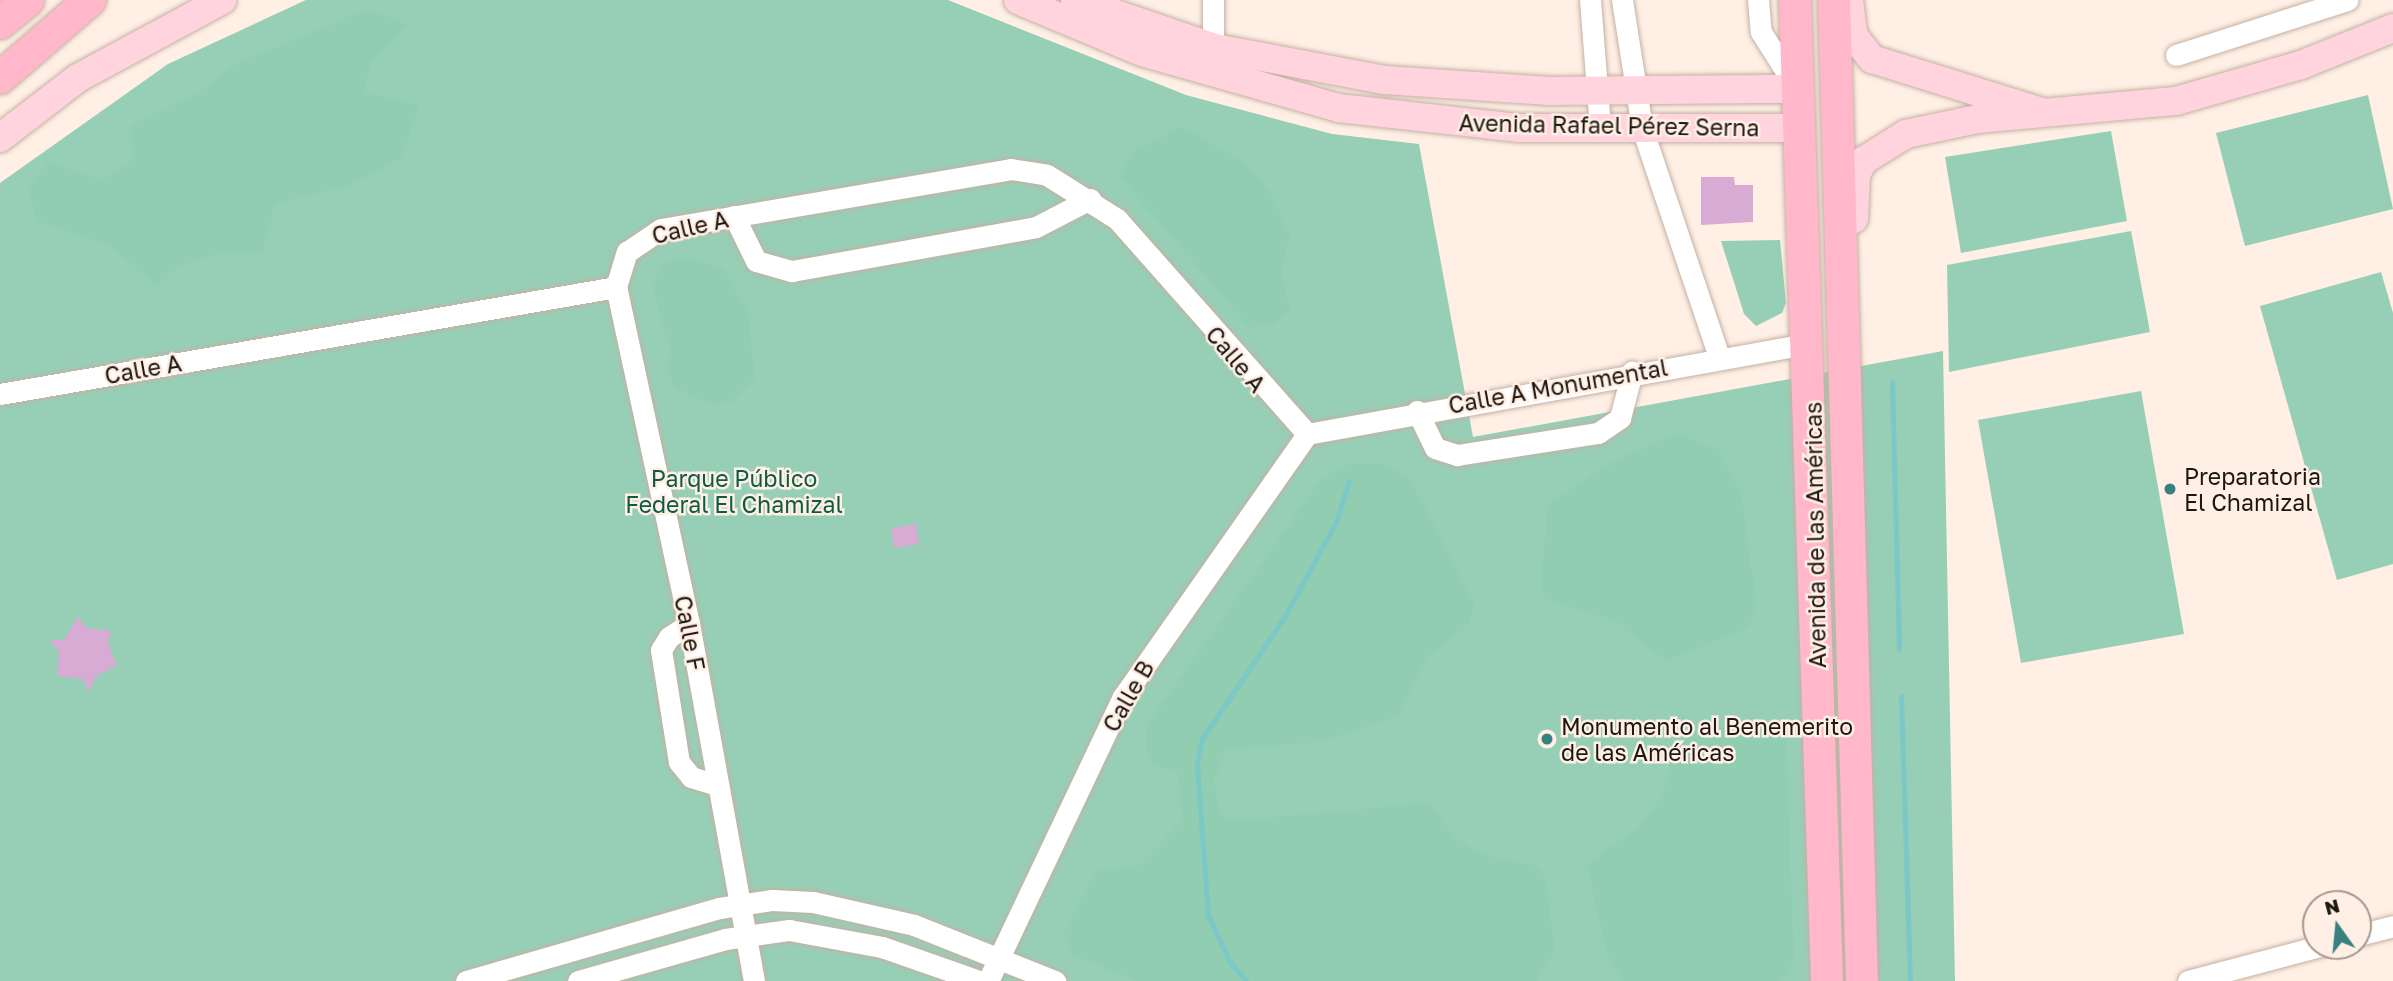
<!DOCTYPE html>
<meta charset="utf-8">
<style>
body{margin:0}
#map{position:relative;width:2393px;height:981px;overflow:hidden;background:#ffefe4;font-family:"Golos Text",sans-serif}
div>[style]{position:absolute}
[style*='--x']{left:calc(var(--x)*1px);top:calc(var(--y)*1px);width:calc(var(--w)*1px);rotate:calc(var(--a)*1deg)}
.green>*{inset:0;background:#97cfb6}
.forest>*{inset:0;background:#90cdb1}
.stream>*{height:5px;margin:-2.5px;padding:0 2.5px;transform-origin:2.5px;border-radius:2.5px;background:#7cc7c7}
.building>*{inset:0;background:#d7abd4}
.roads{filter:drop-shadow(0 0 2px #c4b1a4) drop-shadow(0 0 2px #c4b1a4)}
.minor>*{height:21px;margin:-10.5px;padding:0 10.5px;transform-origin:10.5px;border-radius:10.5px;background:#fff}
.major>*{height:28px;margin:-14px;padding:0 14px;transform-origin:14px;border-radius:14px;background:#ffd4df}
.highway>*{height:32px;margin:-16px;padding:0 16px;transform-origin:16px;border-radius:16px;background:#ffb7c9}
.dots>*{width:19px;height:19px;translate:-50% -50%;box-sizing:border-box;border:4px solid #ffefe4;border-radius:50%}
span{translate:-50% -50%;white-space:nowrap;text-align:center;line-height:1.15;-webkit-text-stroke:5px #ffefe4;paint-order:stroke}
.street-label{font-size:23px;color:#1d1712}
.poi-label{font-size:23px;color:#1d1712}
.left{translate:0 -50%;text-align:left}
.park-label{font-size:23px;color:#0d5b42}
.north{position:absolute;left:2302px;top:890px;width:70px;height:70px;box-sizing:border-box;background:#ffefe4;border:2px solid #a59990;border-radius:50%;rotate:345deg;font-size:19px;font-weight:700;line-height:28px;text-align:center;color:#1d1712}
.north::after{content:'';display:block;margin:auto;width:24px;height:32px;background:#388181;clip-path:polygon(50% 0,100% 100%,50% 72%,0 100%)}
</style>
<div id="map">
<div class="green">
<i style="clip-path:polygon(306px 0,948px 0,1186px 95px,1332px 134px,1419px 144px,1473px 437px,1943px 351px,1955px 981px,0 981px,0 183px,168px 64px)"></i>
<i style="clip-path:polygon(2368px 95px,2393px 209px,2245px 246px,2216px 133px)"></i>
<i style="clip-path:polygon(2111px 131px,2127px 221px,1961px 253px,1945px 157px)"></i>
<i style="clip-path:polygon(2131px 231px,2150px 332px,1949px 372px,1947px 265px)"></i>
<i style="clip-path:polygon(1780px 240px,1786px 303px,1782px 313px,1756px 326px,1744px 314px,1721px 241px)"></i>
<i style="clip-path:polygon(2381px 272px,2393px 313px,2393px 564px,2337px 580px,2260px 306px)"></i>
<i style="clip-path:polygon(2141px 391px,2184px 634px,2021px 663px,1978px 420px)"></i>
</div>
<div class="forest">
<i style="clip-path:polygon(368px 9px,407px 25px,370px 64px,365px 92px,419px 105px,402px 158px,349px 186px,275px 204px,262px 255px,218px 253px,177px 267px,158px 287px,110px 246px,37px 221px,28px 188px,48px 161px,102px 180px,133px 159px,132px 125px,199px 92px,237px 63px)"></i>
<i style="clip-path:polygon(1182px 126px,1246px 164px,1268px 189px,1290px 235px,1281px 272px,1290px 309px,1275px 325px,1249px 327px,1119px 176px,1134px 151px)"></i>
<i style="clip-path:polygon(688px 257px,723px 268px,748px 313px,755px 378px,731px 403px,713px 404px,675px 389px,667px 369px,670px 349px,652px 286px,662px 263px)"></i>
<i style="clip-path:polygon(1678px 434px,1717px 448px,1741px 494px,1756px 601px,1749px 628px,1665px 661px,1614px 620px,1546px 600px,1541px 587px,1548px 503px,1623px 456px)"></i>
<i style="clip-path:polygon(1351px 463px,1380px 463px,1408px 475px,1475px 604px,1469px 624px,1428px 657px,1399px 715px,1322px 742px,1227px 749px,1214px 779px,1220px 814px,1229px 821px,1429px 803px,1454px 836px,1478px 853px,1536px 866px,1545px 875px,1555px 950px,1537px 981px,1134px 981px,1074px 955px,1063px 935px,1095px 871px,1138px 866px,1182px 821px,1178px 773px,1154px 765px,1145px 747px,1146px 726px,1321px 479px)"></i>
<i style="clip-path:polygon(1724px 727px,1769px 729px,1786px 739px,1794px 963px,1781px 981px,1623px 981px,1607px 956px,1587px 864px,1637px 829px,1659px 801px,1669px 776px,1668px 753px,1677px 742px)"></i>
</div>
<div class="stream">
<i style="--x:1892;--y:382;--w:267;--a:88.5"></i>
<i style="--x:1901;--y:696;--w:285;--a:88.2"></i>
<i style="--x:1246;--y:981;--w:26;--a:-130"></i>
<i style="--x:1229;--y:961;--w:51;--a:-114.5"></i>
<i style="--x:1208;--y:915;--w:151;--a:-94.2"></i>
<i style="--x:1197;--y:764;--w:25;--a:-79"></i>
<i style="--x:1202;--y:739;--w:148;--a:-56"></i>
<i style="--x:1285;--y:616;--w:107;--a:-61.5"></i>
<i style="--x:1336;--y:522;--w:43;--a:-72.4"></i>
</div>
<div class="building">
<i style="clip-path:polygon(1701px 177px,1734px 177px,1735px 185px,1753px 185px,1753px 222px,1701px 225px)"></i>
<i style="clip-path:polygon(916px 524px,919px 544px,894px 548px,891px 528px)"></i>
<i style="clip-path:polygon(78px 616px,86px 628px,111px 631px,108px 644px,117px 665px,95px 677px,90px 692px,82px 679px,57px 676px,59px 652px,50px 640px,64px 640px)"></i>
</div>
<div class="roads">
<div class="minor">
<i style="--x:1590;--y:0;--w:128;--a:85.5"></i>
<i style="--x:1622;--y:0;--w:130;--a:81.1"></i>
<i style="--x:1642;--y:128;--w:242;--a:71.4"></i>
<i style="--x:1758;--y:0;--w:32;--a:85"></i>
<i style="--x:1761;--y:32;--w:67;--a:57.7"></i>
<i style="--x:2176;--y:55;--w:180;--a:-17.8"></i>
<i style="--x:1213;--y:61;--w:61;--a:-90"></i>
<i style="--x:734;--y:216;--w:50;--a:63.9"></i>
<i style="--x:756;--y:261;--w:37;--a:16"></i>
<i style="--x:792;--y:271;--w:248;--a:-10.2"></i>
<i style="--x:1036;--y:227;--w:61;--a:-27.4"></i>
<i style="--x:0;--y:394;--w:625;--a:-9.85"></i>
<i style="--x:1417;--y:411;--w:41;--a:64.1"></i>
<i style="--x:1435;--y:448;--w:23;--a:18"></i>
<i style="--x:1457;--y:455;--w:143;--a:-8.9"></i>
<i style="--x:1598;--y:433;--w:27;--a:-34"></i>
<i style="--x:1620;--y:418;--w:48;--a:-75.4"></i>
<i style="--x:1307;--y:434;--w:512;--a:-10.23"></i>
<i style="--x:689;--y:624;--w:24;--a:147"></i>
<i style="--x:669;--y:637;--w:15;--a:122"></i>
<i style="--x:661;--y:650;--w:113;--a:80.9"></i>
<i style="--x:679;--y:762;--w:19;--a:51"></i>
<i style="--x:691;--y:777;--w:28;--a:17"></i>
<i style="--x:2358;--y:935;--w:36;--a:-14"></i>
<i style="--x:466;--y:981;--w:263;--a:-16.1"></i>
<i style="--x:719;--y:908;--w:54;--a:-8.6"></i>
<i style="--x:772;--y:900;--w:41;--a:2.8"></i>
<i style="--x:813;--y:902;--w:104;--a:12.8"></i>
<i style="--x:914;--y:925;--w:152;--a:21.7"></i>
<i style="--x:578;--y:981;--w:153;--a:-15.9"></i>
<i style="--x:725;--y:939;--w:65;--a:-8"></i>
<i style="--x:789;--y:930;--w:95;--a:10.4"></i>
<i style="--x:882;--y:947;--w:103;--a:19.3"></i>
<i style="--x:754;--y:981;--w:363;--a:-100.3"></i>
<i style="--x:689;--y:624;--w:345;--a:-102.2"></i>
<i style="--x:616;--y:287;--w:37;--a:-73"></i>
<i style="--x:627;--y:252;--w:41;--a:-34.1"></i>
<i style="--x:661;--y:229;--w:355;--a:-9.7"></i>
<i style="--x:1011;--y:169;--w:36;--a:9"></i>
<i style="--x:1047;--y:175;--w:83;--a:32.2"></i>
<i style="--x:1117;--y:219;--w:287;--a:48.5"></i>
<i style="--x:988;--y:981;--w:314;--a:-64.6"></i>
<i style="--x:1123;--y:697;--w:321;--a:-55"></i>
<i style="--x:2188;--y:981;--w:137;--a:-14.9"></i>
</div>
<div class="major">
<i style="--x:1018;--y:0;--w:134;--a:22.8"></i>
<i style="--x:1142;--y:52;--w:204;--a:15.9"></i>
<i style="--x:1338;--y:108;--w:181;--a:6.3"></i>
<i style="--x:1518;--y:128;--w:281;--a:0"></i>
<i style="--x:1075;--y:0;--w:148;--a:18.9"></i>
<i style="--x:1215;--y:48;--w:173;--a:10.7"></i>
<i style="--x:1385;--y:80;--w:165;--a:3.8"></i>
<i style="--x:1550;--y:91;--w:247;--a:-0.5"></i>
<i style="--x:1849;--y:0;--w:35;--a:83"></i>
<i style="--x:1853;--y:35;--w:31;--a:52"></i>
<i style="--x:1872;--y:59;--w:175;--a:17.3"></i>
<i style="--x:0;--y:138;--w:98;--a:-37.6"></i>
<i style="--x:78;--y:78;--w:164;--a:-28.4"></i>
<i style="--x:1854;--y:219;--w:44;--a:-87.4"></i>
<i style="--x:1856;--y:175;--w:16;--a:-63"></i>
<i style="--x:1863;--y:161;--w:51;--a:-32.1"></i>
<i style="--x:1906;--y:134;--w:73;--a:-11.9"></i>
<i style="--x:1977;--y:119;--w:200;--a:-5.2"></i>
<i style="--x:2176;--y:101;--w:130;--a:-16.1"></i>
<i style="--x:2301;--y:65;--w:99;--a:-21.9"></i>
</div>
<div class="highway">
<i style="--x:1795;--y:0;--w:982;--a:88.13"></i>
<i style="--x:1834;--y:0;--w:981;--a:88.37"></i>
<i style="--x:0;--y:23;--w:36;--a:-39"></i>
<i style="--x:0;--y:78;--w:119;--a:-40.9"></i>
</div>
</div>
<div class="dots">
<i style="left:2170px;top:489px;background:#388181"></i>
<i style="left:1547px;top:739px;background:#388181"></i>
</div>
<div class="street-label">
<span style="left:1609px;top:125px;rotate:1deg">Avenida Rafael Pérez Serna</span>
<span style="left:690px;top:227px;rotate:-13deg">Calle A</span>
<span style="left:1236px;top:359px;rotate:50deg">Calle A</span>
<span style="left:143px;top:369px;rotate:-10deg">Calle A</span>
<span style="left:1558px;top:386px;rotate:-10deg">Calle A Monumental</span>
<span style="left:1815px;top:535px;rotate:-91deg">Avenida de las Américas</span>
<span style="left:690px;top:633px;rotate:79deg">Calle F</span>
<span style="left:1128px;top:696px;rotate:-60deg">Calle B</span>
</div>
<div class="poi-label">
<span class="left" style="left:2184px;top:489px">Preparatoria<br>El Chamizal</span>
<span class="left" style="left:1561px;top:739px">Monumento al Benemerito<br>de las Américas</span>
</div>
<div class="park-label">
<span style="left:734px;top:491px">Parque Público<br>Federal El Chamizal</span>
</div>
<div class="north">N</div>
</div>
